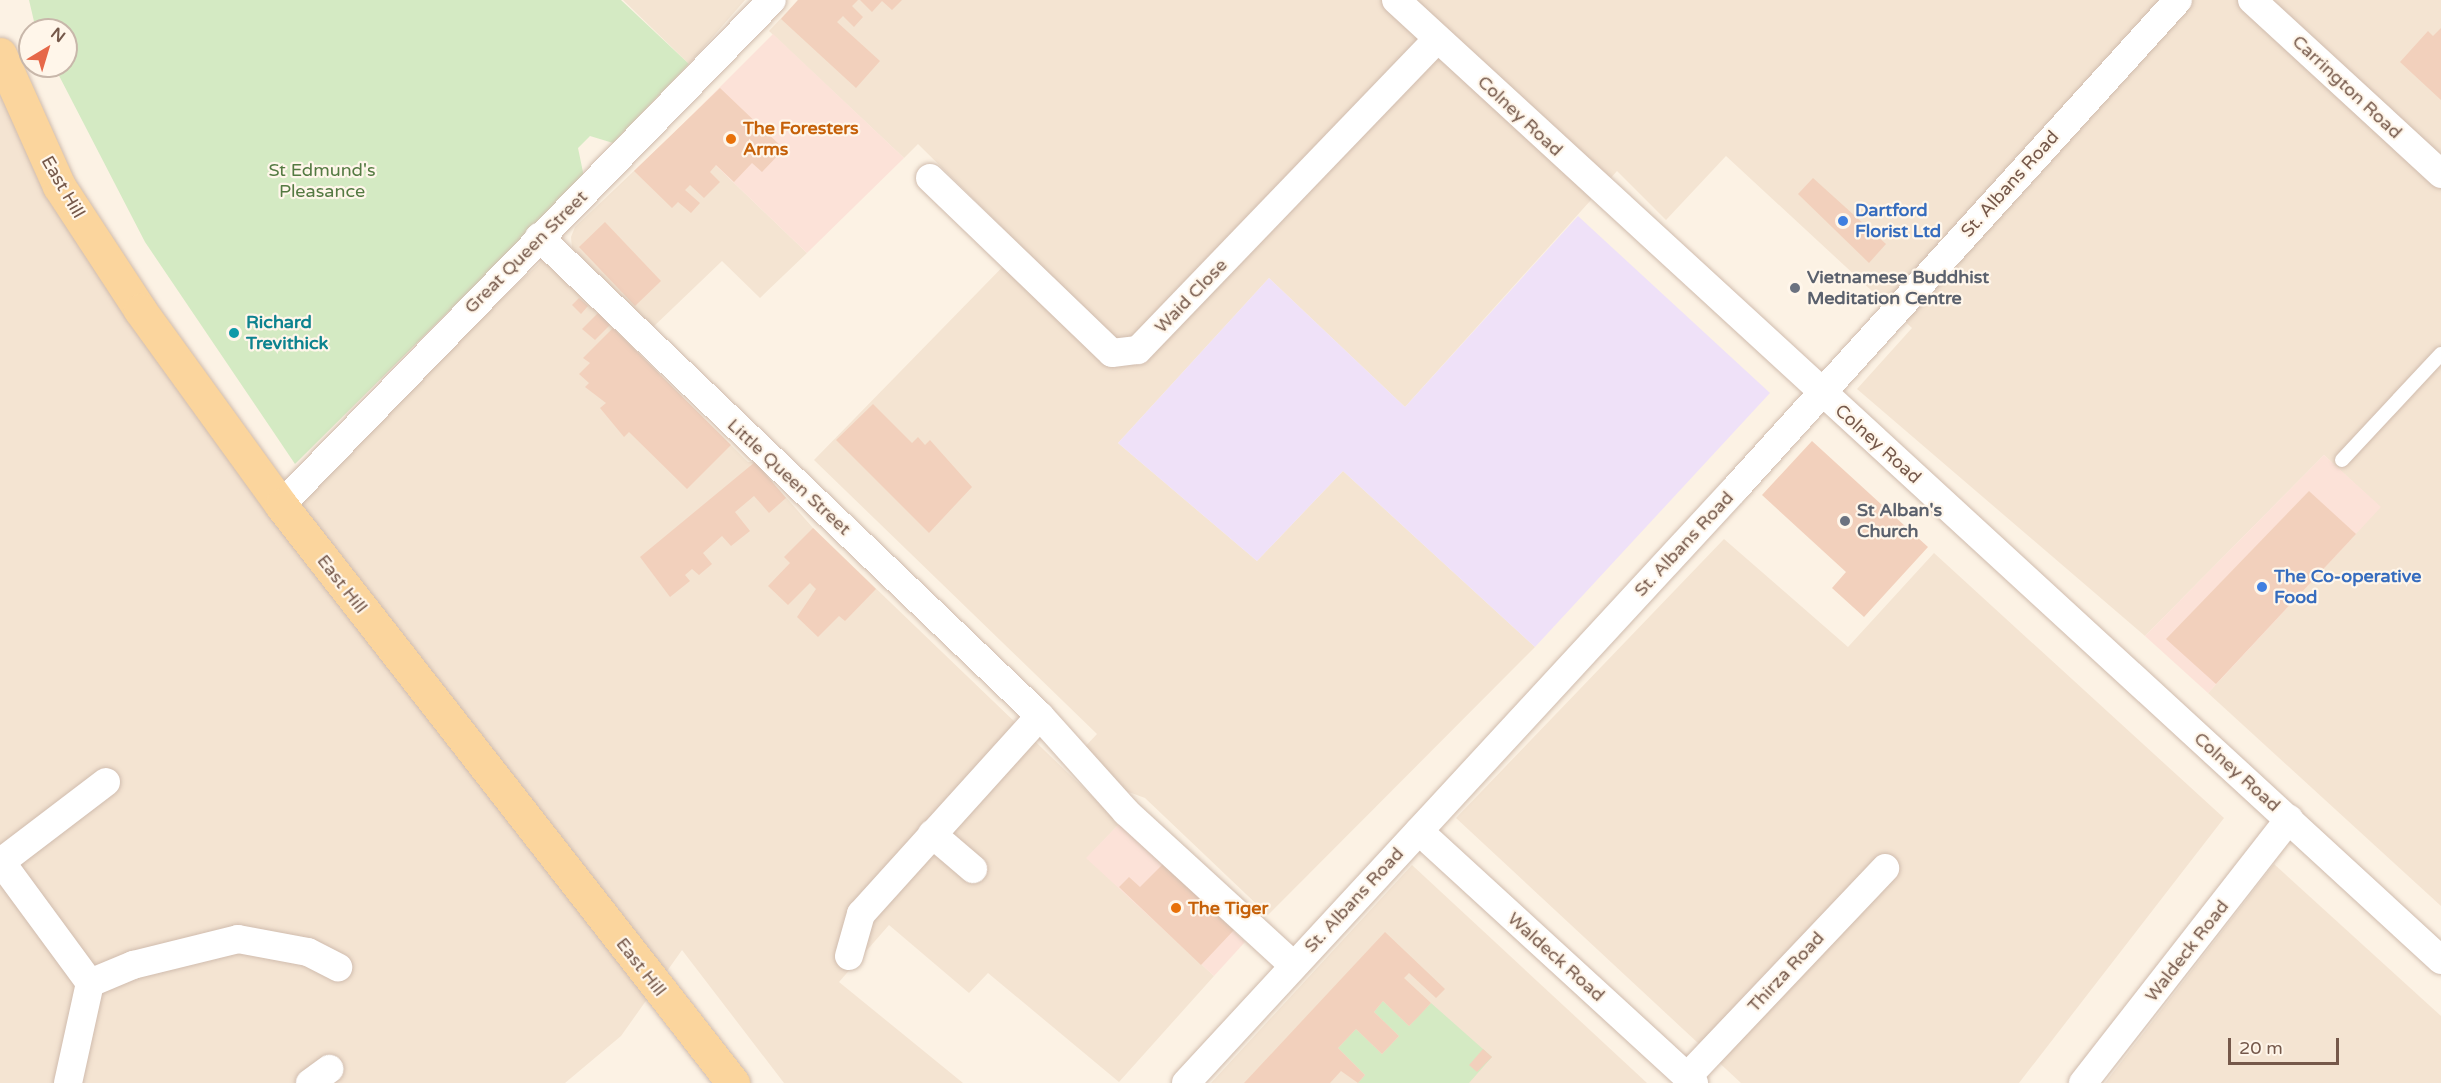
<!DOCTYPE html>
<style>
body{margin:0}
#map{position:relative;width:2441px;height:1083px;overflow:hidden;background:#fcf2e4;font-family:"Varela Round",sans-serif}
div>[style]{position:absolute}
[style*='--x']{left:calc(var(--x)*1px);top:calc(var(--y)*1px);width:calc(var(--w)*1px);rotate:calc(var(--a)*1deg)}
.residential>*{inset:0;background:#f4e4d2}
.commercial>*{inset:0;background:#fce2d8}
.education>*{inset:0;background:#efe1f8}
.green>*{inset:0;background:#d4eac3}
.building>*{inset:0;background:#f2d0bc}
.roads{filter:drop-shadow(0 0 2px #d0bcae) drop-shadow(0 0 2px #d0bcae)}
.service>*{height:14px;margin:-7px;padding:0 7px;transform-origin:7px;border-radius:7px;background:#fff}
.minor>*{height:28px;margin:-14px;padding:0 14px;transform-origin:14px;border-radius:14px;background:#fff}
.primary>*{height:33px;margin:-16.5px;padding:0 16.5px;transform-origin:16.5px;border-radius:16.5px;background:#fbd59d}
.dots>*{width:16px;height:16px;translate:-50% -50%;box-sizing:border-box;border:3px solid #fff6ea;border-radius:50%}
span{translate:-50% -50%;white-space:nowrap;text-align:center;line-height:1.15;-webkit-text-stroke:4.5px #fff6ea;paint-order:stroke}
.street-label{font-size:18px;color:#75584a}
.food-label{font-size:18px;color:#c56008;font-weight:700}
.left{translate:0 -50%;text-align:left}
.park-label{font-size:18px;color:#547a42}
.shop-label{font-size:18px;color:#366cbe;font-weight:700}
.worship-label{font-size:18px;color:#5b616d;font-weight:700}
.culture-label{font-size:18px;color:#0d838f;font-weight:700}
.north{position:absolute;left:18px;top:18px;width:60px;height:60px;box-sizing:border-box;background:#fff6ea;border:2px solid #c8b7aa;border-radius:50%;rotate:38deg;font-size:16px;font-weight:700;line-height:24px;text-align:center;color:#75584a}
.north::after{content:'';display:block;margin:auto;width:21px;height:27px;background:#e66849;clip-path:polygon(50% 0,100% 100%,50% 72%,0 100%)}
.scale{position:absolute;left:2228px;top:1038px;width:111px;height:27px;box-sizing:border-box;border:3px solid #75584a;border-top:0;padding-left:8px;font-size:18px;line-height:21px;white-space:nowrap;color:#75584a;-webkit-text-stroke:4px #fff6ea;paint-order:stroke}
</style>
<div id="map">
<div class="residential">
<i style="clip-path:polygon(623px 0,745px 0,689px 64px)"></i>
<i style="clip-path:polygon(798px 0,2441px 0,2441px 906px,2208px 693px,2380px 507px,2324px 455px,2145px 636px,1857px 389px,1912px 328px,1726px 156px,1666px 220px,1617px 171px,1405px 407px,1269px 278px,1118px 443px,1257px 561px,1343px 471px,1535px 647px,1268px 915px,1145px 798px,1115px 787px,1080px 752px,1097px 734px,814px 460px,1022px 247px,918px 144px,904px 158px,769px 31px)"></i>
<i style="clip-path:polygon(0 89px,271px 515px,544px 259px,748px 462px,755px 462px,813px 528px,1120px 823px,1087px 858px,1214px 976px,1119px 1082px,988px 973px,969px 993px,889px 925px,839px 982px,963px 1083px,784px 1083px,682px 950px,621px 1036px,565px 1083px,0 1083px)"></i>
<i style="clip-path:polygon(678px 129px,807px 253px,760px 298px,722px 261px,651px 329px,572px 248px,571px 237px,575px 227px)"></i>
<i style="clip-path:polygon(1724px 539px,1848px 647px,1934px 553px,2224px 818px,2019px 1083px,1741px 1083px,1456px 818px)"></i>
<i style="clip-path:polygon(2274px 864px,2441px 1016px,2441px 1083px,2105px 1083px)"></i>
<i style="clip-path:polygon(1412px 865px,1647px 1083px,1211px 1083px)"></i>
</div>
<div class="commercial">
<i style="clip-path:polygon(773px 34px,904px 158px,807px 253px,678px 129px)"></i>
<i style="clip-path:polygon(2324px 455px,2381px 507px,2208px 693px,2145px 636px)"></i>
<i style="clip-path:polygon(1120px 823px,1245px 942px,1214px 976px,1086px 858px)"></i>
</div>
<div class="education">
<i style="clip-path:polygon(1578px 216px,1770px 393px,1535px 647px,1343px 471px,1257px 561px,1118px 443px,1269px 278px,1405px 407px)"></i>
</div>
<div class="green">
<i style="clip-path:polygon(29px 0,621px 0,689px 64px,613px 143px,590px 136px,578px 148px,584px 177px,295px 464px,145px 242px,54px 66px,66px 66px,66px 30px,36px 30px)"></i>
<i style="clip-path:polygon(1383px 1001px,1409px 1026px,1431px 1003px,1492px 1057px,1469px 1083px,1358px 1083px,1365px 1075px,1338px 1048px,1356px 1029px,1382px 1054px,1399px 1036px,1374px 1012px)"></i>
</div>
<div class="building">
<i style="clip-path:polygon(798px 0,858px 0,852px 6px,863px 17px,854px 27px,843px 16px,837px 22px,880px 61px,856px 88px,781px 19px)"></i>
<i style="clip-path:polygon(860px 0,902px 0,892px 10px,882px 1px,872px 12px)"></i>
<i style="clip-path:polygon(2441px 28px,2441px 100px,2400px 62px,2428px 31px,2433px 36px)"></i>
<i style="clip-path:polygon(720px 88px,784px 149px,762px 172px,752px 163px,734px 182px,716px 165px,710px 172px,720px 182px,704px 198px,690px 185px,685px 190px,700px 203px,691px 213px,678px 202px,672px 208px,634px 171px)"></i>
<i style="clip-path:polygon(1813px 178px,1886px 244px,1869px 263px,1798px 194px)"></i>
<i style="clip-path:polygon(605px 222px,661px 281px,635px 306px,579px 247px)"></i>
<i style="clip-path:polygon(579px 298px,588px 306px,581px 314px,572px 305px)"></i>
<i style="clip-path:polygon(598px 313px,610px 325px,595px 340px,582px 329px)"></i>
<i style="clip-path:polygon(613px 328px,731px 445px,687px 489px,629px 432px,624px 437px,600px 408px,606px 403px,585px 387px,589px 383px,579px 374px,590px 363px,583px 358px)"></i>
<i style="clip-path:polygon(873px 404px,912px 443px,918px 437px,925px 445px,930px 440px,972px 487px,929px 533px,836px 440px)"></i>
<i style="clip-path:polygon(1812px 441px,1928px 547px,1864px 617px,1832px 588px,1846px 572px,1762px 495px)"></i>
<i style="clip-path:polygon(755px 462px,786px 498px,769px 513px,754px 496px,735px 512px,750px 531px,731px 546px,722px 536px,703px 553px,712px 564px,699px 575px,692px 569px,685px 575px,690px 581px,670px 597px,640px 557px)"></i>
<i style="clip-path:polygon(2309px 491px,2356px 534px,2216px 684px,2166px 639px)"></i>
<i style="clip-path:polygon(813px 528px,876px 589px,845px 621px,839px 616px,818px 637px,797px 617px,816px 589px,810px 583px,788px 605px,768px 586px,790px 563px,784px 557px)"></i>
<i style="clip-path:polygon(1163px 864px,1234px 930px,1201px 965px,1119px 887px,1129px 877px,1140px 887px)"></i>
<i style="clip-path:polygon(1385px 932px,1445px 989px,1436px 998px,1409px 973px,1404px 978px,1431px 1003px,1418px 1017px,1409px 1026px,1383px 1001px,1374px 1012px,1399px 1036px,1382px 1054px,1356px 1029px,1338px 1048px,1365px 1075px,1358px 1083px,1341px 1071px,1330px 1083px,1244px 1083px)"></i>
<i style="clip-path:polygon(1483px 1049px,1492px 1057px,1477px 1072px,1469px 1065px)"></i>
</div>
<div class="roads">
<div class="service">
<i style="--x:2342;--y:460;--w:145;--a:-47"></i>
</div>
<div class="minor">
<i style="--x:1396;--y:0;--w:1419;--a:42.57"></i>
<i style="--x:2252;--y:0;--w:257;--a:42.6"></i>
<i style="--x:930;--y:178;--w:252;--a:43.9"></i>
<i style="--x:1112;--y:353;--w:26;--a:-7"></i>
<i style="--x:1138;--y:350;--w:431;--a:-46.1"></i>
<i style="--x:539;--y:237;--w:693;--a:43.71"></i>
<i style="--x:1040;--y:716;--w:129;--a:48.1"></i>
<i style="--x:1126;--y:812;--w:226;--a:42.5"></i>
<i style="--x:281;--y:505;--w:704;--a:-45.81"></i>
<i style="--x:1419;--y:831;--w:373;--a:42.5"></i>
<i style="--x:932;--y:834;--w:54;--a:40.5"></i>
<i style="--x:849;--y:956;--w:44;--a:-74.1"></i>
<i style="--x:861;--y:914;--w:267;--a:-47.9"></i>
<i style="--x:90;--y:983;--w:150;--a:-126.3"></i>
<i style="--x:1;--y:862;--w:132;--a:-37.3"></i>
<i style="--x:1687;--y:1077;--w:288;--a:-46.5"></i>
<i style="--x:68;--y:1083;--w:102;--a:-77.6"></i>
<i style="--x:90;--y:983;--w:47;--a:-22.7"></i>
<i style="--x:133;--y:965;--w:108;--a:-13.9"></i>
<i style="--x:238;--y:939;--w:71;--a:10.5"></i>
<i style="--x:308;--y:952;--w:34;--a:27"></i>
<i style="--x:310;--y:1083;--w:24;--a:-36"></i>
<i style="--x:1186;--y:1083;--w:807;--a:-47.26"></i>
<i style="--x:1734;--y:490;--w:661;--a:-47.82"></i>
<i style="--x:2083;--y:1083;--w:335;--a:-52"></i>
</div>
<div class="primary">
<i style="--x:0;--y:54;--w:145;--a:65.9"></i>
<i style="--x:59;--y:186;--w:148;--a:56.8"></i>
<i style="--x:140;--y:310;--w:241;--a:54.1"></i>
<i style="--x:281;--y:505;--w:734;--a:51.97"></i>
</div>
</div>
<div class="dots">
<i style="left:731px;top:139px;background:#e8710a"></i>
<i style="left:1843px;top:221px;background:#3f7fe0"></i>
<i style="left:1795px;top:288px;background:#6b7280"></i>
<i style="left:234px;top:333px;background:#0f9aa8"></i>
<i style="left:1845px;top:521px;background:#6b7280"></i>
<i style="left:2262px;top:587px;background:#3f7fe0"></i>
<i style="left:1176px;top:908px;background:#e8710a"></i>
</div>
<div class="street-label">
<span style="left:2347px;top:87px;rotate:43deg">Carrington Road</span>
<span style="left:1520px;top:116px;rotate:43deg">Colney Road</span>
<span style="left:2010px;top:184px;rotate:-48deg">St. Albans Road</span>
<span style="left:63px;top:187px;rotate:60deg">East Hill</span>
<span style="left:526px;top:252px;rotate:-45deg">Great Queen Street</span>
<span style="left:1191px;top:296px;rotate:-46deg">Waid Close</span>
<span style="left:1878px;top:444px;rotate:42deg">Colney Road</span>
<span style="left:789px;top:477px;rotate:43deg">Little Queen Street</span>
<span style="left:1684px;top:544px;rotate:-47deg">St. Albans Road</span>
<span style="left:342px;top:584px;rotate:52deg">East Hill</span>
<span style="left:2237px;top:772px;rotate:42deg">Colney Road</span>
<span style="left:1354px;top:900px;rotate:-47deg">St. Albans Road</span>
<span style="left:2187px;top:951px;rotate:-52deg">Waldeck Road</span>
<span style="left:1556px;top:957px;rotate:42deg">Waldeck Road</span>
<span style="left:641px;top:967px;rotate:52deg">East Hill</span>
<span style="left:1786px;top:972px;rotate:-47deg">Thirza Road</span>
</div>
<div class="food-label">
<span class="left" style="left:743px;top:139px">The Foresters<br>Arms</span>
<span class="left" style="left:1188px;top:908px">The Tiger</span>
</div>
<div class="park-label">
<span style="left:322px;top:181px">St Edmund's<br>Pleasance</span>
</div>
<div class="shop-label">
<span class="left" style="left:1855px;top:221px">Dartford<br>Florist Ltd</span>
<span class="left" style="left:2274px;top:587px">The Co-operative<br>Food</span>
</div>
<div class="worship-label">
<span class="left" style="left:1807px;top:288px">Vietnamese Buddhist<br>Meditation Centre</span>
<span class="left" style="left:1857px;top:521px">St Alban's<br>Church</span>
</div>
<div class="culture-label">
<span class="left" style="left:246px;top:333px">Richard<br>Trevithick</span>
</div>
<div class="north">N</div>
<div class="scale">20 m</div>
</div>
